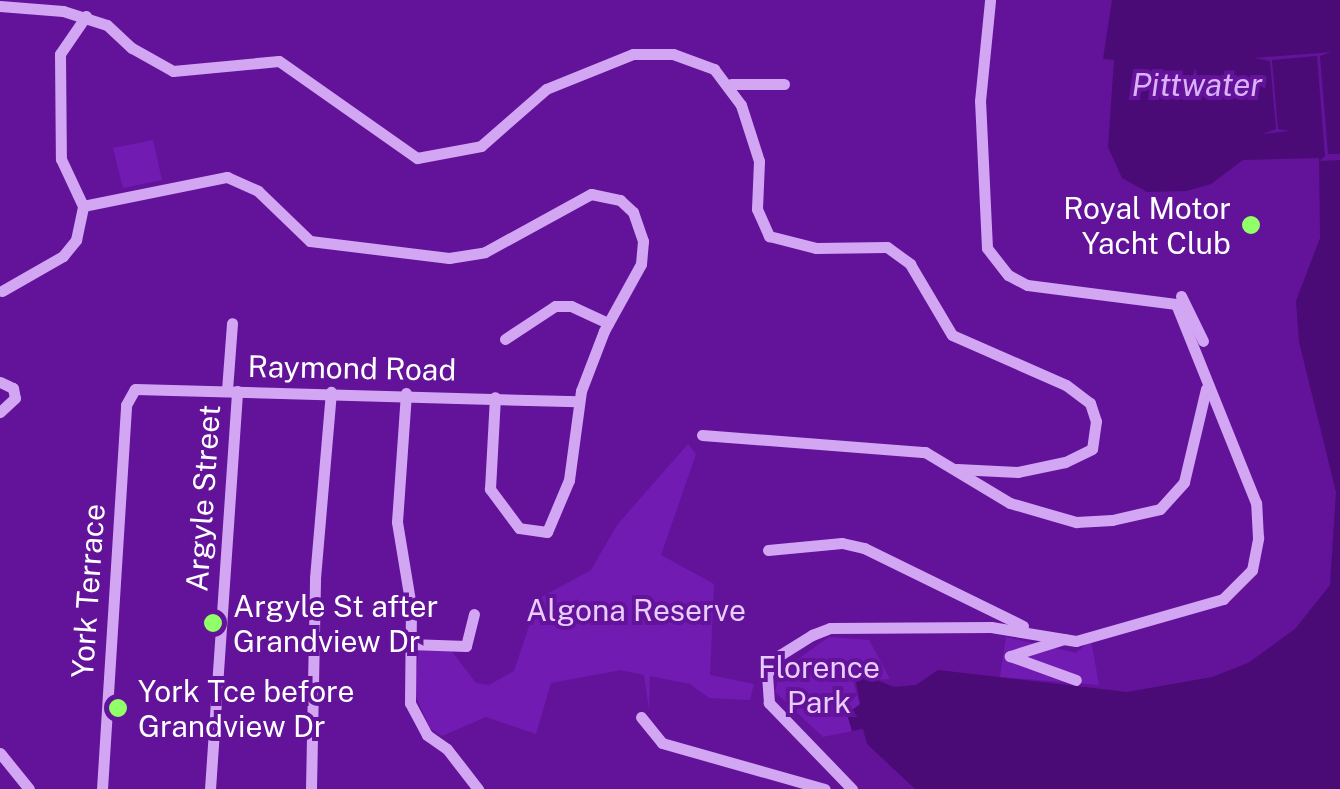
<!DOCTYPE html>
<style>
body{margin:0}
#map{position:relative;width:1340px;height:789px;overflow:hidden;background:#621399;font-family:"Public Sans",sans-serif}
div>[style]{position:absolute}
[style*='--x']{left:calc(var(--x)*1px);top:calc(var(--y)*1px);width:calc(var(--w)*1px);rotate:calc(var(--a)*1deg)}
.green>*{inset:0;background:#721bb3}
.water>*{inset:0;background:#4b0b76}
.pier>*{inset:0;background:#621399}
.minor>*{height:11px;margin:-5.5px;padding:0 5.5px;transform-origin:5.5px;border-radius:5.5px;background:#d2a6f3}
.dots>*{width:28px;height:28px;translate:-50% -50%;box-sizing:border-box;border:5px solid #621399;border-radius:50%}
span{translate:-50% -50%;white-space:nowrap;text-align:center;line-height:1.15;-webkit-text-stroke:8px #621399;paint-order:stroke}
.poi-label{font-size:30px;color:#fff}
.right{translate:-100% -50%;text-align:right}
.left{translate:0 -50%;text-align:left}
.street-label{font-size:30px;color:#fff}
.park-label{font-size:30px;color:#e9cefd}
.water-label{font-size:32px;color:#dbb2fa;font-style:italic}
</style>
<div id="map">
<div class="green">
<i style="clip-path:polygon(153px 140px,162px 180px,123px 188px,113px 148px)"></i>
<i style="clip-path:polygon(688px 444px,696px 454px,661px 555px,714px 584px,710px 675px,754px 684px,750px 700px,709px 698px,690px 684px,650px 676px,649px 710px,644px 675px,621px 670px,551px 683px,536px 734px,486px 717px,442px 736px,430px 728px,414px 692px,419px 648px,447px 645px,476px 683px,489px 685px,514px 671px,538px 599px,591px 570px,617px 525px)"></i>
<i style="clip-path:polygon(829px 637px,869px 640px,890px 679px,853px 681px,860px 704px,847px 714px,852px 731px,823px 737px,775px 692px,780px 672px)"></i>
<i style="clip-path:polygon(1006px 637px,1076px 653px,1091px 640px,1099px 685px,1000px 677px)"></i>
</div>
<div class="water">
<i style="clip-path:polygon(1112px 0,1340px 0,1340px 789px,915px 789px,867px 744px,863px 729px,852px 731px,847px 714px,860px 704px,854px 671px,894px 687px,916px 685px,938px 670px,1127px 692px,1212px 677px,1248px 663px,1295px 629px,1330px 585px,1336px 492px,1299px 342px,1296px 301px,1320px 238px,1319px 158px,1243px 160px,1211px 184px,1187px 191px,1147px 192px,1122px 178px,1108px 147px,1114px 60px,1103px 59px)"></i>
</div>
<div class="pier">
<i style="clip-path:polygon(1332px 52px,1320px 56px,1328px 154px,1340px 154px,1340px 160px,1319px 161px,1325px 156px,1317px 56px,1272px 60px,1278px 129px,1289px 131px,1263px 134px,1276px 129px,1270px 61px,1254px 58px)"></i>
</div>
<div class="minor">
<i style="--x:0;--y:6;--w:63;--a:4.5"></i>
<i style="--x:63;--y:11;--w:46;--a:17.7"></i>
<i style="--x:107;--y:25;--w:34;--a:43"></i>
<i style="--x:132;--y:48;--w:47;--a:29.3"></i>
<i style="--x:173;--y:71;--w:106;--a:-5.4"></i>
<i style="--x:279;--y:61;--w:169;--a:35.1"></i>
<i style="--x:417;--y:158;--w:65;--a:-10.6"></i>
<i style="--x:481;--y:146;--w:86;--a:-41.2"></i>
<i style="--x:546;--y:89;--w:94;--a:-21.9"></i>
<i style="--x:633;--y:54;--w:40;--a:0"></i>
<i style="--x:673;--y:54;--w:44;--a:20.1"></i>
<i style="--x:714;--y:69;--w:45;--a:53.1"></i>
<i style="--x:741;--y:105;--w:59;--a:72.2"></i>
<i style="--x:759;--y:161;--w:48;--a:92.4"></i>
<i style="--x:757;--y:209;--w:30;--a:66"></i>
<i style="--x:769;--y:236;--w:49;--a:14.3"></i>
<i style="--x:816;--y:248;--w:71;--a:-0.8"></i>
<i style="--x:887;--y:247;--w:29;--a:36"></i>
<i style="--x:910;--y:264;--w:82;--a:59.4"></i>
<i style="--x:952;--y:335;--w:124;--a:23.7"></i>
<i style="--x:1066;--y:385;--w:30;--a:37"></i>
<i style="--x:1090;--y:403;--w:19;--a:72"></i>
<i style="--x:1096;--y:421;--w:28;--a:98"></i>
<i style="--x:1092;--y:449;--w:30;--a:154"></i>
<i style="--x:1065;--y:462;--w:48;--a:168"></i>
<i style="--x:1018;--y:472;--w:61;--a:-177.2"></i>
<i style="--x:86;--y:16;--w:46;--a:124.4"></i>
<i style="--x:60;--y:54;--w:105;--a:89.5"></i>
<i style="--x:61;--y:159;--w:52;--a:64.9"></i>
<i style="--x:83;--y:206;--w:147;--a:-11.4"></i>
<i style="--x:227;--y:177;--w:34;--a:24"></i>
<i style="--x:258;--y:191;--w:72;--a:43.9"></i>
<i style="--x:310;--y:241;--w:140;--a:7"></i>
<i style="--x:449;--y:258;--w:36;--a:-9"></i>
<i style="--x:485;--y:252;--w:121;--a:-28.7"></i>
<i style="--x:591;--y:194;--w:30;--a:12"></i>
<i style="--x:620;--y:200;--w:18;--a:43"></i>
<i style="--x:633;--y:212;--w:31;--a:71"></i>
<i style="--x:643;--y:241;--w:23;--a:95"></i>
<i style="--x:641;--y:264;--w:77;--a:118.9"></i>
<i style="--x:604;--y:331;--w:64;--a:111"></i>
<i style="--x:581;--y:391;--w:90;--a:97.7"></i>
<i style="--x:569;--y:480;--w:56;--a:112.9"></i>
<i style="--x:547;--y:532;--w:28;--a:-172"></i>
<i style="--x:519;--y:528;--w:49;--a:-126.6"></i>
<i style="--x:490;--y:489;--w:92;--a:-86.9"></i>
<i style="--x:731;--y:84;--w:53;--a:0"></i>
<i style="--x:2;--y:291;--w:70;--a:-29.8"></i>
<i style="--x:63;--y:256;--w:21;--a:-51"></i>
<i style="--x:76;--y:240;--w:35;--a:-78"></i>
<i style="--x:1181;--y:296;--w:50;--a:63.9"></i>
<i style="--x:505;--y:339;--w:60;--a:-33.4"></i>
<i style="--x:555;--y:306;--w:16;--a:0"></i>
<i style="--x:571;--y:306;--w:41;--a:24.7"></i>
<i style="--x:0;--y:382;--w:14;--a:25"></i>
<i style="--x:13;--y:388;--w:10;--a:79"></i>
<i style="--x:15;--y:398;--w:21;--a:137"></i>
<i style="--x:227;--y:390;--w:67;--a:-85.7"></i>
<i style="--x:406;--y:393;--w:129;--a:94"></i>
<i style="--x:397;--y:522;--w:86;--a:80.6"></i>
<i style="--x:411;--y:607;--w:96;--a:90.6"></i>
<i style="--x:410;--y:703;--w:36;--a:62"></i>
<i style="--x:427;--y:735;--w:24;--a:35"></i>
<i style="--x:447;--y:749;--w:51;--a:52.2"></i>
<i style="--x:702;--y:435;--w:224;--a:4.4"></i>
<i style="--x:925;--y:452;--w:99;--a:31"></i>
<i style="--x:1010;--y:503;--w:69;--a:16.1"></i>
<i style="--x:1076;--y:522;--w:36;--a:-3"></i>
<i style="--x:1112;--y:520;--w:49;--a:-12.9"></i>
<i style="--x:1160;--y:509;--w:36;--a:-48"></i>
<i style="--x:1184;--y:482;--w:96;--a:-76.7"></i>
<i style="--x:768;--y:550;--w:74;--a:-5.4"></i>
<i style="--x:842;--y:543;--w:23;--a:13"></i>
<i style="--x:864;--y:548;--w:177;--a:26.1"></i>
<i style="--x:1064;--y:639;--w:57;--a:162.5"></i>
<i style="--x:1010;--y:656;--w:70;--a:20"></i>
<i style="--x:409;--y:644;--w:57;--a:2"></i>
<i style="--x:466;--y:646;--w:33;--a:-76"></i>
<i style="--x:641;--y:717;--w:33;--a:51"></i>
<i style="--x:662;--y:743;--w:169;--a:15.8"></i>
<i style="--x:0;--y:753;--w:46;--a:51.1"></i>
<i style="--x:102;--y:789;--w:385;--a:-86.4"></i>
<i style="--x:126;--y:405;--w:18;--a:-61"></i>
<i style="--x:135;--y:389;--w:443;--a:1.6"></i>
<i style="--x:210;--y:789;--w:399;--a:-86.1"></i>
<i style="--x:311;--y:789;--w:211;--a:-88.9"></i>
<i style="--x:315;--y:578;--w:187;--a:-85.1"></i>
<i style="--x:852;--y:789;--w:120;--a:-134"></i>
<i style="--x:769;--y:703;--w:29;--a:-94"></i>
<i style="--x:767;--y:674;--w:23;--a:-56"></i>
<i style="--x:780;--y:655;--w:38;--a:-32"></i>
<i style="--x:812;--y:635;--w:19;--a:-21"></i>
<i style="--x:830;--y:628;--w:161;--a:-0.4"></i>
<i style="--x:991;--y:627;--w:86;--a:9.4"></i>
<i style="--x:1076;--y:641;--w:153;--a:-15.9"></i>
<i style="--x:1223;--y:599;--w:41;--a:-45"></i>
<i style="--x:1252;--y:570;--w:33;--a:-79"></i>
<i style="--x:1258;--y:538;--w:35;--a:-93"></i>
<i style="--x:1256;--y:503;--w:214;--a:-111.9"></i>
<i style="--x:1176;--y:304;--w:150;--a:-172.7"></i>
<i style="--x:1027;--y:285;--w:21;--a:-152"></i>
<i style="--x:1008;--y:275;--w:34;--a:-128"></i>
<i style="--x:987;--y:248;--w:147;--a:-92.7"></i>
<i style="--x:980;--y:101;--w:101;--a:-84.3"></i>
</div>
<div class="dots">
<i style="left:1251px;top:225px;background:#90ff68"></i>
<i style="left:213px;top:623px;background:#90ff68"></i>
<i style="left:118px;top:708px;background:#90ff68"></i>
</div>
<div class="poi-label">
<span class="right" style="left:1231px;top:225px">Royal Motor<br>Yacht Club</span>
<span class="left" style="left:233px;top:623px">Argyle St after<br>Grandview Dr</span>
<span class="left" style="left:138px;top:708px">York Tce before<br>Grandview Dr</span>
</div>
<div class="street-label">
<span style="left:352px;top:368px;rotate:1deg">Raymond Road</span>
<span style="left:203px;top:498px;rotate:-86deg">Argyle Street</span>
<span style="left:88px;top:591px;rotate:-86deg">York Terrace</span>
</div>
<div class="park-label">
<span style="left:636px;top:610px">Algona Reserve</span>
<span style="left:819px;top:684px">Florence<br>Park</span>
</div>
<div class="water-label">
<span style="left:1197px;top:85px">Pittwater</span>
</div>
</div>
